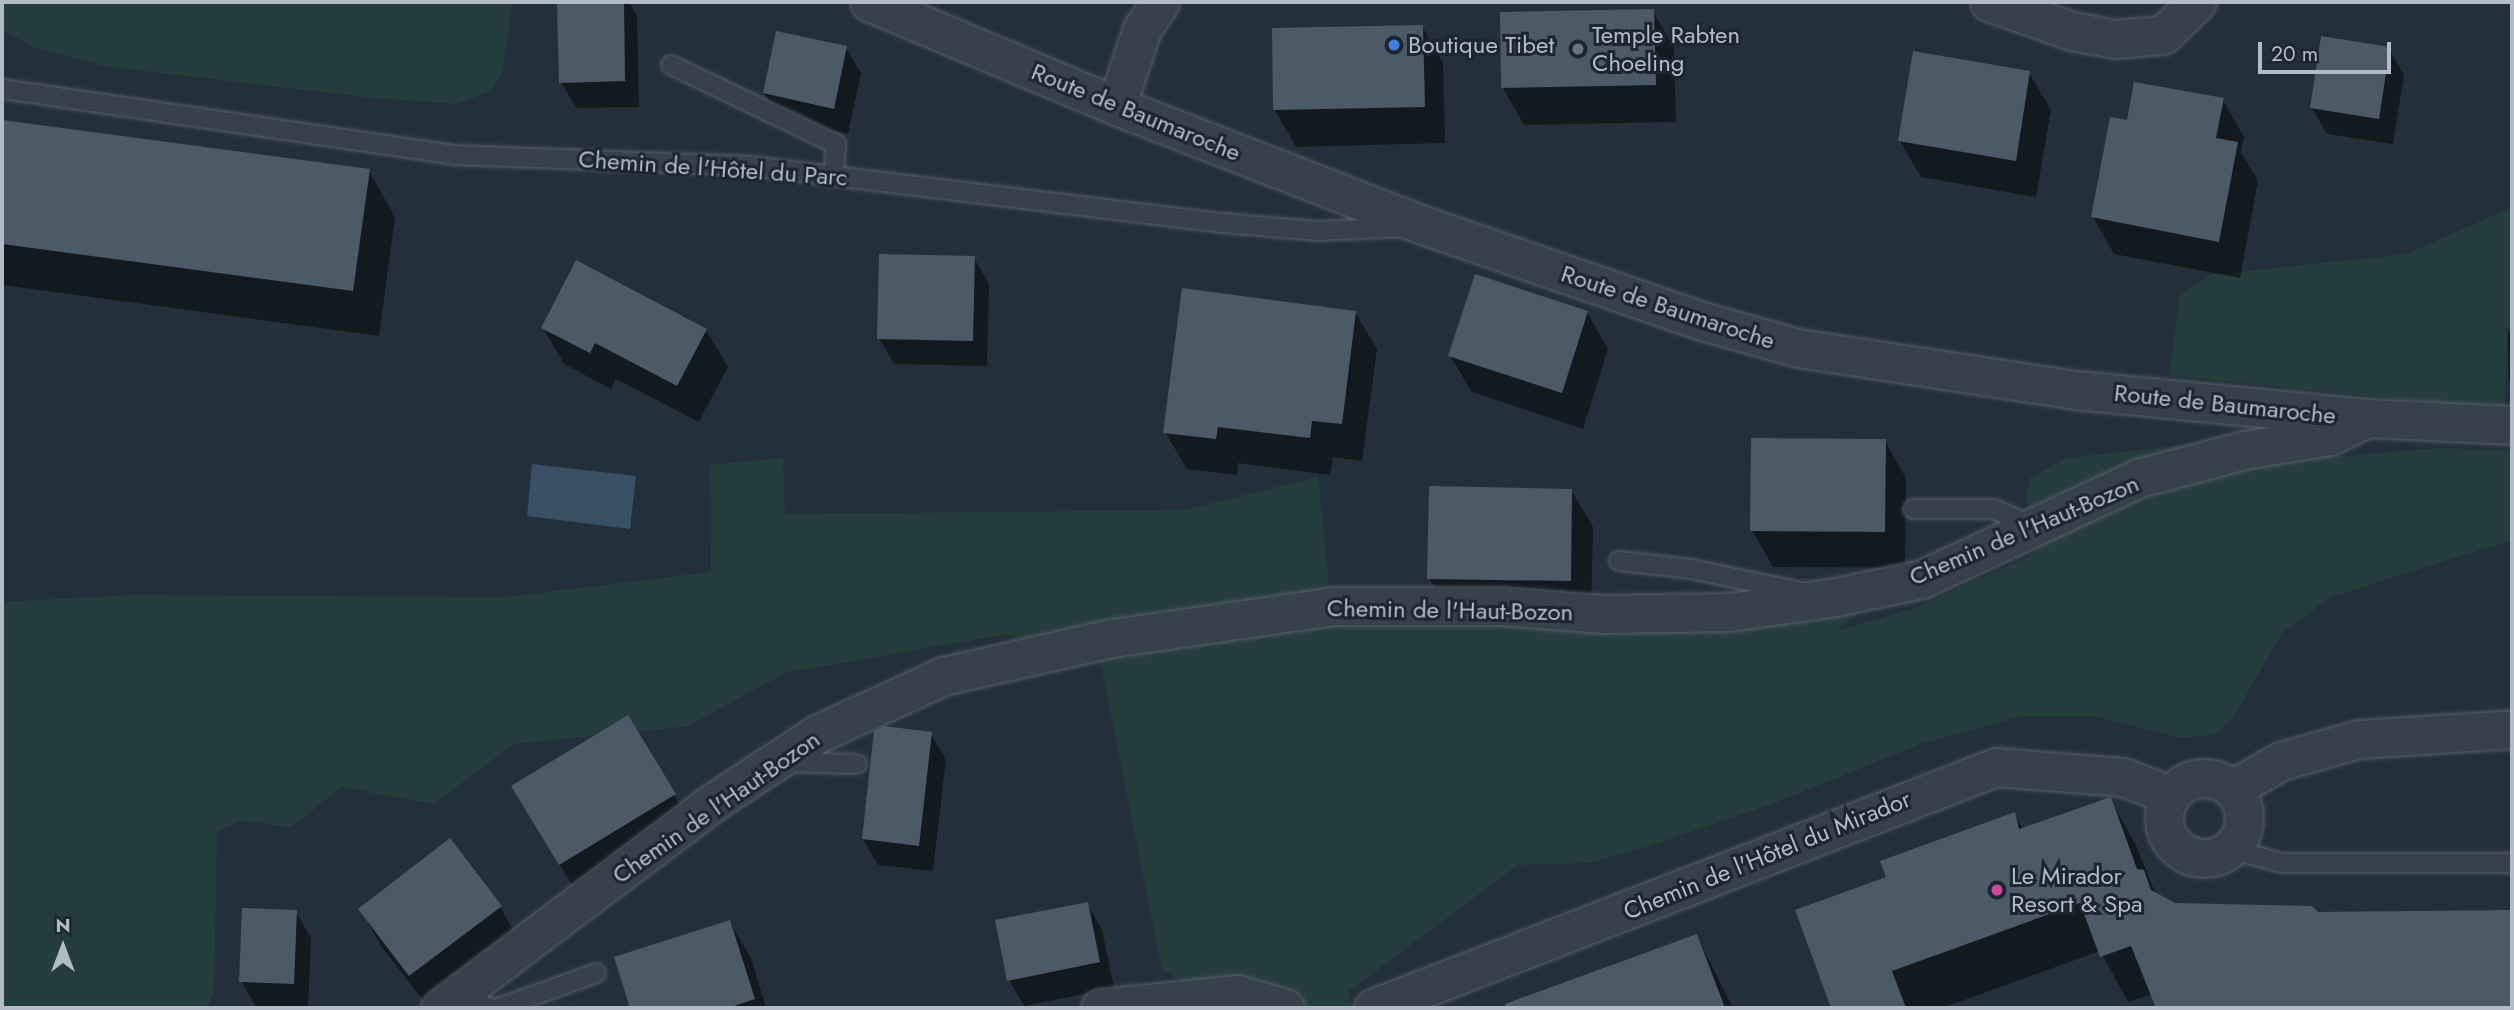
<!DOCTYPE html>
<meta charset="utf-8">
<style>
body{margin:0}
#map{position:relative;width:2514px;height:1010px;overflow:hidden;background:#23303b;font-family:Jost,sans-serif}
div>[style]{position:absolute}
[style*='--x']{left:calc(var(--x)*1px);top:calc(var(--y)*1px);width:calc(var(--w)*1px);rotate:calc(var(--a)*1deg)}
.green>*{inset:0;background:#263d3d}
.water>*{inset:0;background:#394f64}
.shadow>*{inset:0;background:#0007}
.building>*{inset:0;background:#4c5a67}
.roads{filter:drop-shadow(0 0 2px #555f69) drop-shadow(0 0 2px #555f69)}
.lane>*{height:18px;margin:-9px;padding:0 9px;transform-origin:9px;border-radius:9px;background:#37414b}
.street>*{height:37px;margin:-18.5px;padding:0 18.5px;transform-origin:18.5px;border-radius:18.5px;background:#37414b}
.street>.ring{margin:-18.5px;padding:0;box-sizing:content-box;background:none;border:37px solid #37414b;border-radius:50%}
.dots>*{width:19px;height:19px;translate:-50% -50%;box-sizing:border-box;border:4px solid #1c2630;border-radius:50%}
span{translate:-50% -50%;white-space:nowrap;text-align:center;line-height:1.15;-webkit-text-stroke:6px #1c2630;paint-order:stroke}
.poi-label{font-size:24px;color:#b2bcc7}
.left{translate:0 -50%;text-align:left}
.street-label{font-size:24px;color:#b2bcc7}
.frame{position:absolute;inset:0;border:4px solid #b2bcc7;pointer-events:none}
.north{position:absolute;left:28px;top:912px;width:70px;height:70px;-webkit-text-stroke:5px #1c2630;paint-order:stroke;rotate:0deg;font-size:19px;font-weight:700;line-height:28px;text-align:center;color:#b2bcc7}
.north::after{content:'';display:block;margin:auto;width:24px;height:32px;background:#b2bcc7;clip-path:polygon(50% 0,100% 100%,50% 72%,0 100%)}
.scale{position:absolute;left:2258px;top:42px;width:133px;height:32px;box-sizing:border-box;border:4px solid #b2bcc7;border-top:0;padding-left:9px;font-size:21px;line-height:24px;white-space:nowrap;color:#b2bcc7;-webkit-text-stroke:5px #1c2630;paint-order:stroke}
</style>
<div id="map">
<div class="green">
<i style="clip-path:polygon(2px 2px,512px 2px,503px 71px,492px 90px,458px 104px,373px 98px,103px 66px,33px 47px,2px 30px)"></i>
<i style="clip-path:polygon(2512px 207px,2512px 327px,2507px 329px,2505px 410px,2169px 375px,2180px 295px,2210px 275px,2406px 254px)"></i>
<i style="clip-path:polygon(2214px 442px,2344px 456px,2438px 448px,2512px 450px,2512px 540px,2331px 597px,2282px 633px,2234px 716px,2214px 735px,2181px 738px,2093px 716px,2022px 716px,1921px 744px,1770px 805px,1649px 846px,1589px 863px,1518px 865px,1348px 992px,1353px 1008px,1231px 1008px,1162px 970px,1100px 659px,1007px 634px,785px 673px,689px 726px,514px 744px,434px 804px,341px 787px,292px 827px,240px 821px,217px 832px,214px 992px,207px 1008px,2px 1008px,2px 602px,132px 595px,505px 597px,711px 572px,710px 465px,783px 458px,785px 514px,1184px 510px,1318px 477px,1330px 595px,1731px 597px,1916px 570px,1836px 631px,1912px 609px,2029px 557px,2039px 546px,2026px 495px,2030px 478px,2066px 458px)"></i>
</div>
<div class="water">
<i style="clip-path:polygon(532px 464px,636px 476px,630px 529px,527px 516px)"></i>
</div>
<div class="shadow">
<i style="clip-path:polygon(559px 2px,629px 2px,637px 16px,639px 107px,576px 108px,561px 82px)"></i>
<i style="clip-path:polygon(1653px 11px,1674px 48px,1676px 122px,1524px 125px,1503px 88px)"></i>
<i style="clip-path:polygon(1422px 26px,1443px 63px,1445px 143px,1296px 147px,1275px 110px)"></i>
<i style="clip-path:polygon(846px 48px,861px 73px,848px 134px,779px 119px,764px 93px)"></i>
<i style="clip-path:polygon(2389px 49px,2404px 75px,2393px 144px,2327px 134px,2312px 108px)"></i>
<i style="clip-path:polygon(2029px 73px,2051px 110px,2036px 197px,1921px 177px,1899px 140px)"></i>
<i style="clip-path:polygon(2223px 100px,2244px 137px,2241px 152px,2258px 181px,2240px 278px,2114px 254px,2093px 217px,2128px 122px)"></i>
<i style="clip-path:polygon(2px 122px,369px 171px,395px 217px,379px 336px,2px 285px)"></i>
<i style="clip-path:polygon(974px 258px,989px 284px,987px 366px,894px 364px,879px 338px)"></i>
<i style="clip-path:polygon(1355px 312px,1377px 349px,1362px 461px,1333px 457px,1330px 475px,1238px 463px,1237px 475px,1187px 469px,1165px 432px)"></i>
<i style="clip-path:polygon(1587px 312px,1608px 349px,1583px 429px,1472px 392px,1450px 356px)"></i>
<i style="clip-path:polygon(543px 328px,706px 330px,728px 367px,699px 422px,616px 379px,611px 389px,564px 364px)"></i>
<i style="clip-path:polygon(2508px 333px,2512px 333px,2512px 386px,2509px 380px)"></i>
<i style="clip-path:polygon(1885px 441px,1906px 478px,1905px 568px,1773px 567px,1752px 530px)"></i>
<i style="clip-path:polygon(1571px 490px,1593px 527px,1591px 617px,1450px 615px,1429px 578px)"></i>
<i style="clip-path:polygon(628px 717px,696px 832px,582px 901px,534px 823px)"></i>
<i style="clip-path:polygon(931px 734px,946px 759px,933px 871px,878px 865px,863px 839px)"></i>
<i style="clip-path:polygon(2110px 799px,2136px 845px,2156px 895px,2189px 909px,2317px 914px,2512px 912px,2512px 1008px,2158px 1008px,2152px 994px,2128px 1002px,2100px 951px,1942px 1008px,1833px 1008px,1797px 911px,1888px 878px,2014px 814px,2023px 829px)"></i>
<i style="clip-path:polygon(1087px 904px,1102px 930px,1114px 988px,1024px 1006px,1009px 980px)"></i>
<i style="clip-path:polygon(500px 907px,521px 943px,429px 1008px,381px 946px,360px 909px)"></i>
<i style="clip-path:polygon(296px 912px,311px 938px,308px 1008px,256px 1007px,241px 981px)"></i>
<i style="clip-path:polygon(730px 922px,751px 958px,766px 1008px,632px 1008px,616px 958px)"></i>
<i style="clip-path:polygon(1697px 936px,1733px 1008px,1499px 1008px)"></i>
</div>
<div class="building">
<i style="clip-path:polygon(557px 2px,624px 2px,625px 81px,559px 83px)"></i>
<i style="clip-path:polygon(1654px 9px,1656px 85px,1501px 88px,1500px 12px)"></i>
<i style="clip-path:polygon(1423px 25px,1425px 107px,1273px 110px,1272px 28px)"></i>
<i style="clip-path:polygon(776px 31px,847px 46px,834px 109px,763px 93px)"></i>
<i style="clip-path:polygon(2321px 36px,2390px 47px,2379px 119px,2310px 108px)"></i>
<i style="clip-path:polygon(1913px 51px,2030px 71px,2016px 161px,1898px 141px)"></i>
<i style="clip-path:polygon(2134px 82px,2224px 98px,2216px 138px,2238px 142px,2219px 242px,2091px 217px,2110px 117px,2127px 120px)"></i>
<i style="clip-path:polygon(2px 120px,370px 169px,353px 291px,2px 244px)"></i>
<i style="clip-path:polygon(879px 254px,975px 256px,973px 341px,877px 339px)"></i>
<i style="clip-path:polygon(576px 260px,707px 329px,677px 386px,595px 343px,590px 353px,541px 328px)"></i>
<i style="clip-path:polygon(1475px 274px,1588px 311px,1562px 393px,1448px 356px)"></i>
<i style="clip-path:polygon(1182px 288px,1356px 311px,1342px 424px,1312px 421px,1310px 438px,1218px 427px,1216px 439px,1163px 433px)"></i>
<i style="clip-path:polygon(1751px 438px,1886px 439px,1885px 532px,1750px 531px)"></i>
<i style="clip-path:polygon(1429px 486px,1572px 489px,1571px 581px,1427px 579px)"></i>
<i style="clip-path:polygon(628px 715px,676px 794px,559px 865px,511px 786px)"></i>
<i style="clip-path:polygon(884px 726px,932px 732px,919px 846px,862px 839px,874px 731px)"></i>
<i style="clip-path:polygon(2111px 797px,2137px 869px,2144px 870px,2151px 890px,2175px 903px,2312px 906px,2318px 912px,2512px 910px,2512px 1008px,2156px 1008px,2131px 946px,2100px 957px,2080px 903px,1892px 971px,1906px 1008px,1831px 1008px,1795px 910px,1886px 877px,1880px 861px,2015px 812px,2019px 829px)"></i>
<i style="clip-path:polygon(450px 838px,502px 906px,409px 976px,358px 909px)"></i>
<i style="clip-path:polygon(1088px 902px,1100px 962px,1007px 981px,995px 920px)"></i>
<i style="clip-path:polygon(242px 908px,297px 910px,294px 984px,239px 982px)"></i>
<i style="clip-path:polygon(730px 920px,755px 999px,728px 1008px,630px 1008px,614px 957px)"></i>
<i style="clip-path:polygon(1697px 934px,1725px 1008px,1506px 1008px,1505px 1004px)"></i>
</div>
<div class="roads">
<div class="lane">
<i style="--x:671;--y:65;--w:183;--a:25.6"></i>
<i style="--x:836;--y:144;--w:30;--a:94"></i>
<i style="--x:2;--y:89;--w:458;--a:8.3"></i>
<i style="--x:455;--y:155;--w:296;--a:2.1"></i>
<i style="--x:751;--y:166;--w:475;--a:6.9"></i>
<i style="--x:1223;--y:223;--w:95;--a:4.8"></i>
<i style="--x:1318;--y:231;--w:87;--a:-2.6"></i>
<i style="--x:1913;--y:509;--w:81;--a:0"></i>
<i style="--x:1994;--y:509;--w:43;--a:23.6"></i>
<i style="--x:1619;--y:561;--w:72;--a:6.3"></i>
<i style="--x:1691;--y:569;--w:112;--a:11.8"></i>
<i style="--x:782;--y:762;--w:75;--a:1.5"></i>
<i style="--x:2230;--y:849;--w:54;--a:15.1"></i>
<i style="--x:2282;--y:863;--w:230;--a:0"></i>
<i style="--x:459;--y:996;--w:34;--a:21"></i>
<i style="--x:499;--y:1008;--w:103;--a:-19.8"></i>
</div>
<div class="street">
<i style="--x:869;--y:2;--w:268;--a:22.8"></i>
<i style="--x:1116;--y:106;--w:332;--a:21.2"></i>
<i style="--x:1426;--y:226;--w:292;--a:19"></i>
<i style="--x:1702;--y:321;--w:100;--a:15.7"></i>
<i style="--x:1798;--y:348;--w:281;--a:8.6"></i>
<i style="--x:2076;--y:390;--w:292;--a:5.5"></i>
<i style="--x:2367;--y:418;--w:145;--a:2.8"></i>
<i style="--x:1989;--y:2;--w:88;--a:19.3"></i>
<i style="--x:2072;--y:31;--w:44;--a:10.5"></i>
<i style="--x:2115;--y:39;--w:48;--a:-4.8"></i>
<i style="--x:2163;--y:35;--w:47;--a:-44.1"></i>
<i style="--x:1116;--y:106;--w:81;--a:-71.3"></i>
<i style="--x:1142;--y:29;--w:32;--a:-56"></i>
<i class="ring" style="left:2164px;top:778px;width:43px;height:43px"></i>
<i style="--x:2232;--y:789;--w:56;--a:-29.7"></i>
<i style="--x:2281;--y:761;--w:81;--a:-15.8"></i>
<i style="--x:2359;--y:739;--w:153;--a:-3.7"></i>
<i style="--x:440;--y:1008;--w:344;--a:-37"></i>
<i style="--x:715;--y:801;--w:122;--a:-33.3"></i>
<i style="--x:817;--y:734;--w:139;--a:-24.7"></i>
<i style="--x:943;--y:676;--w:173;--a:-12.7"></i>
<i style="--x:1112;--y:638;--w:223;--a:-8.2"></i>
<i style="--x:1333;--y:606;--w:167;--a:0"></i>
<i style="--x:1500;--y:606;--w:104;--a:4.4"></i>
<i style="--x:1604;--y:614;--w:126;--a:-0.9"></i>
<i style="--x:1730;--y:612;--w:106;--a:-8.1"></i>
<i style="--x:1835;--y:597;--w:89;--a:-11.7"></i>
<i style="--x:1922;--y:579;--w:239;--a:-25"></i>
<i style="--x:2139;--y:478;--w:109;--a:-14.9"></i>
<i style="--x:2244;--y:450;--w:87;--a:-9.2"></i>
<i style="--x:2330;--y:436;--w:41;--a:-25.9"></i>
<i style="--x:1100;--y:1008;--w:138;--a:-5.8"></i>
<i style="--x:1237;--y:994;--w:50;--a:16.3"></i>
<i style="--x:1373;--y:1008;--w:668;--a:-21.15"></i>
<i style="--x:1996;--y:767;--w:127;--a:4.5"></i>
<i style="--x:2123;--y:777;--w:50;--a:21"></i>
</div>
</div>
<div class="dots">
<i style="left:1394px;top:45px;background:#3f7fe0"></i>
<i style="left:1578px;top:49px;background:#6b7280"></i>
<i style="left:1997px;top:890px;background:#d1479c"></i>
</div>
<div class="poi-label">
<span class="left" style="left:1592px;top:49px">Temple Rabten<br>Choeling</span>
<span class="left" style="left:1408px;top:45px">Boutique Tibet</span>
<span class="left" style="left:2011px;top:890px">Le Mirador<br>Resort &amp; Spa</span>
</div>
<div class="street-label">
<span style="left:1136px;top:112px;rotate:22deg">Route de Baumaroche</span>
<span style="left:713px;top:168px;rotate:4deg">Chemin de l'Hôtel du Parc</span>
<span style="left:1668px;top:307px;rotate:18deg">Route de Baumaroche</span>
<span style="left:2225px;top:404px;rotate:6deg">Route de Baumaroche</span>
<span style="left:2024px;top:530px;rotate:-23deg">Chemin de l'Haut-Bozon</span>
<span style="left:1450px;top:610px;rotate:1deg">Chemin de l'Haut-Bozon</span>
<span style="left:716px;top:807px;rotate:-35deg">Chemin de l'Haut-Bozon</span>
<span style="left:1767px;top:855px;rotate:-22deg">Chemin de l'Hôtel du Mirador</span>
</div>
<div class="frame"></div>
<div class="north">N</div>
<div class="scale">20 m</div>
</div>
